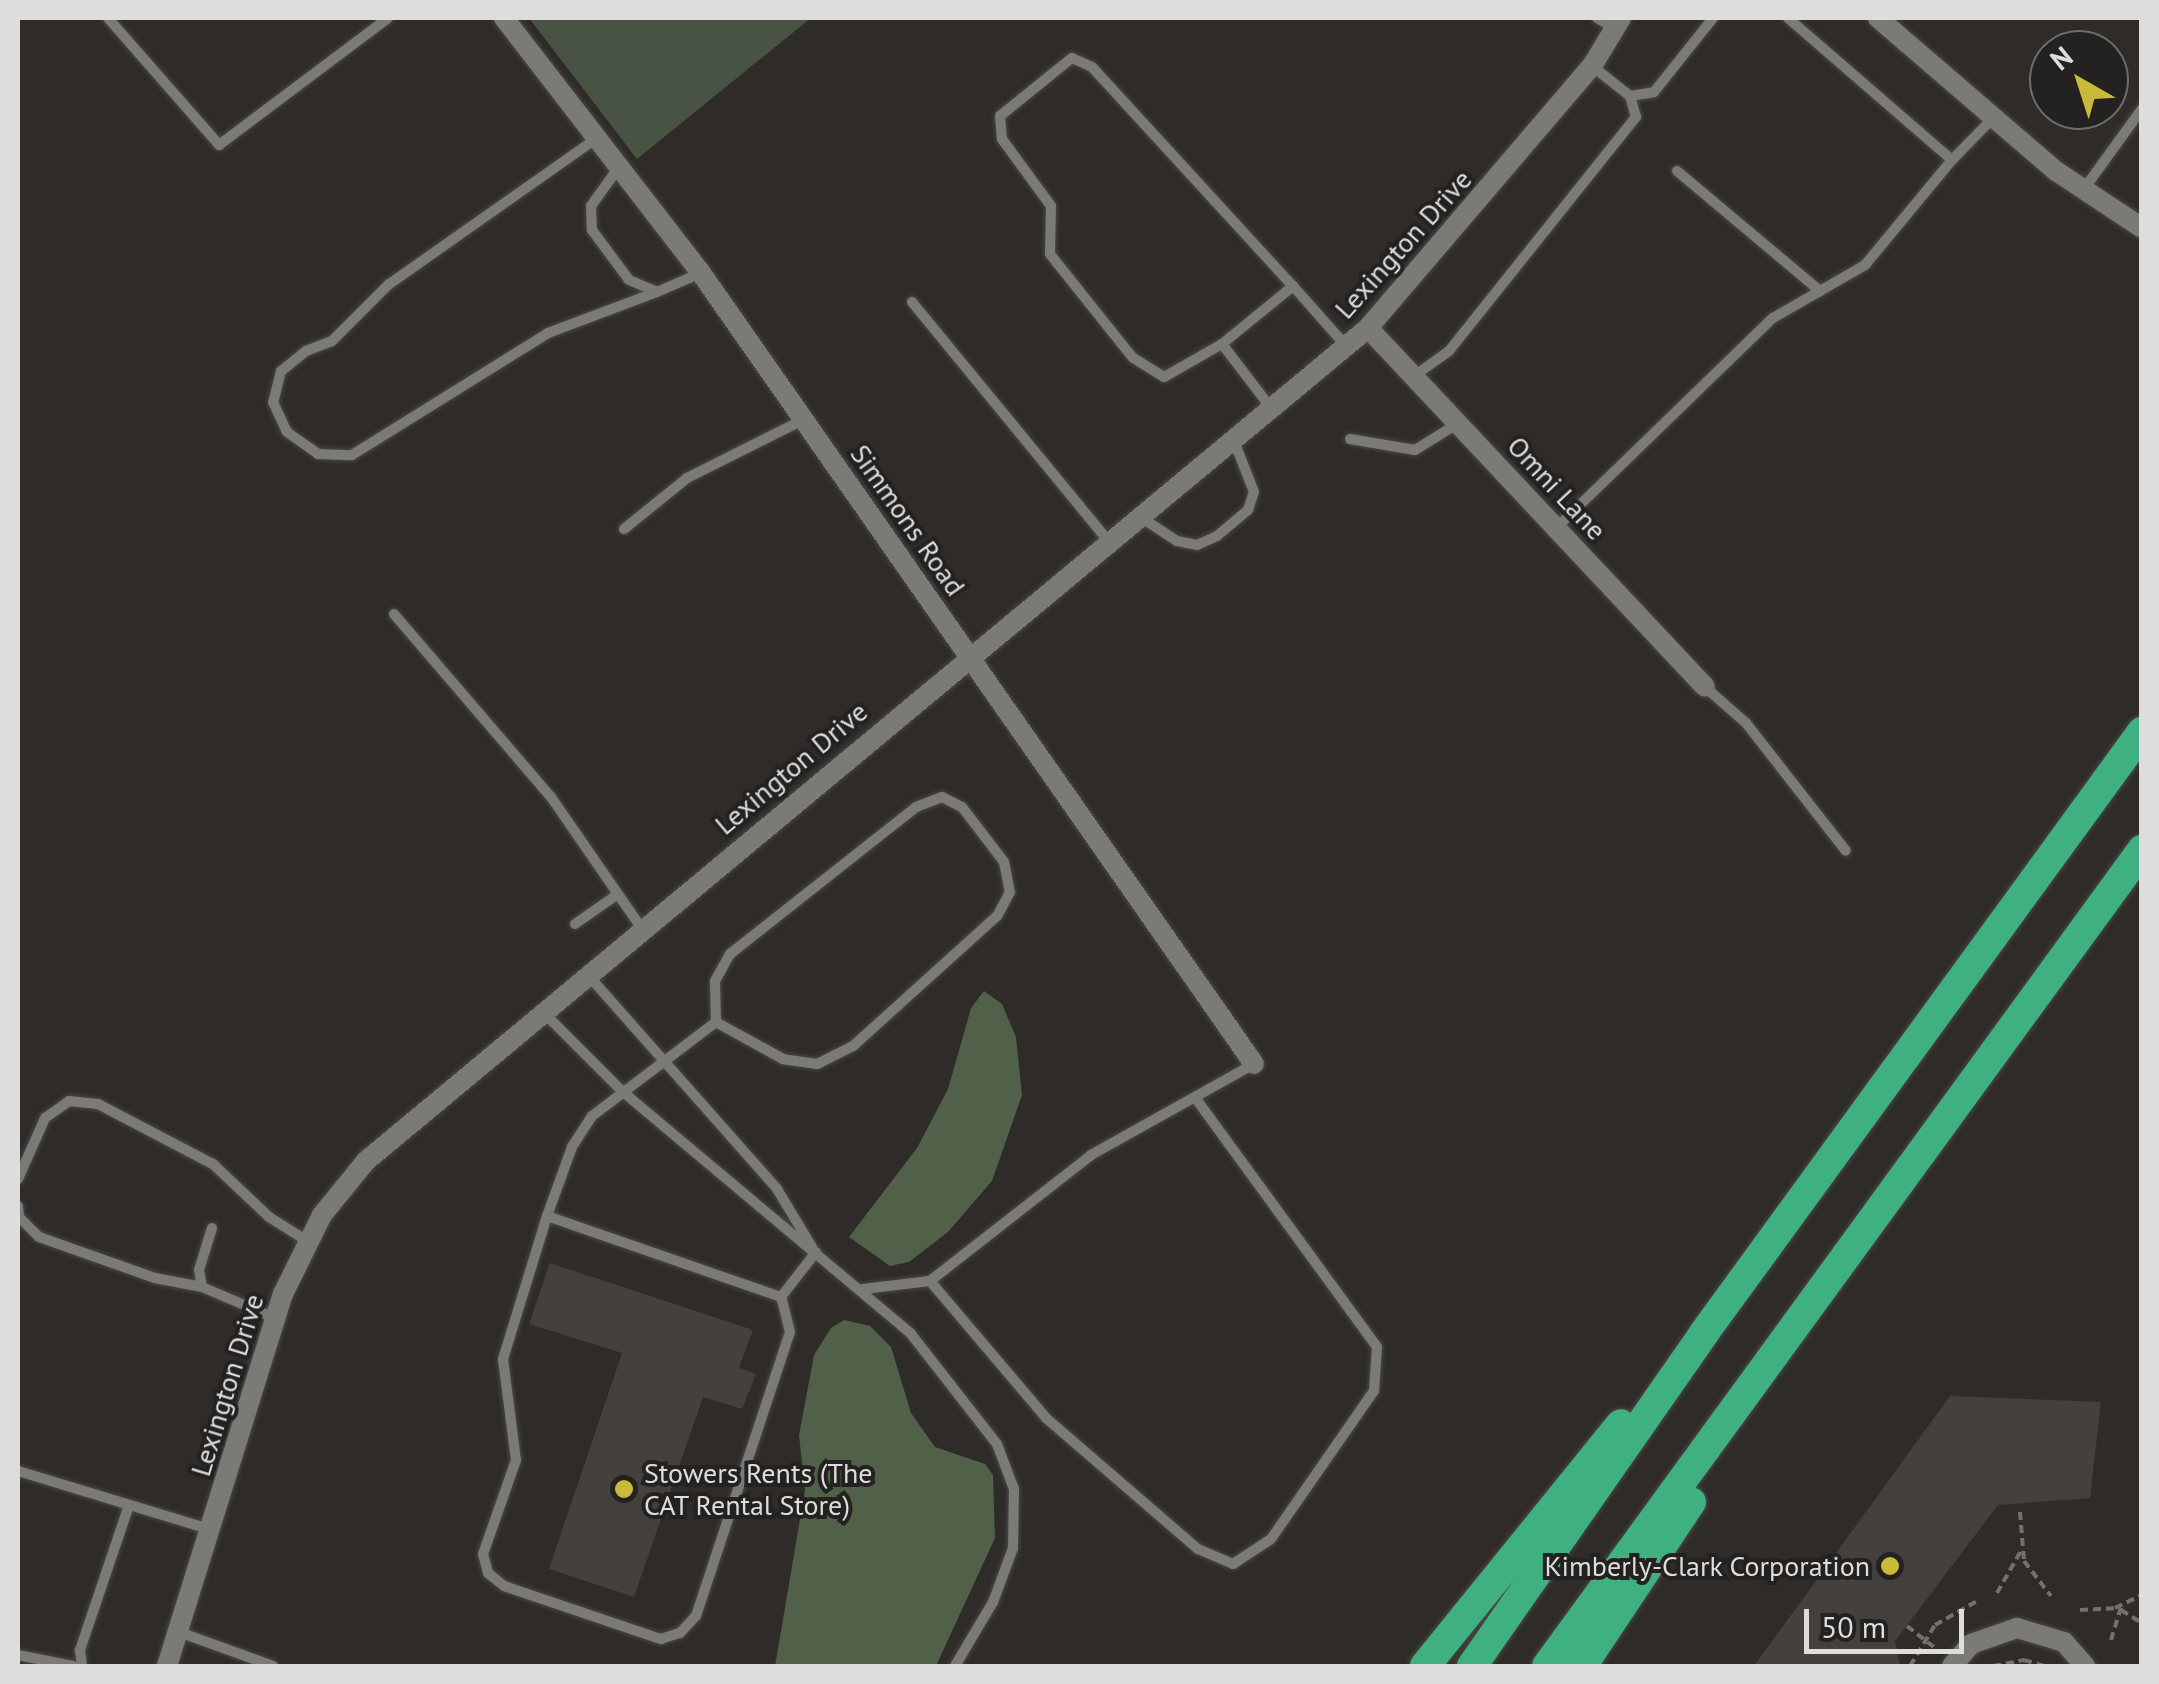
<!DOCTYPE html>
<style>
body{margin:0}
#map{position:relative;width:2159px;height:1684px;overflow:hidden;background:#2e2b29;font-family:"PT Sans",sans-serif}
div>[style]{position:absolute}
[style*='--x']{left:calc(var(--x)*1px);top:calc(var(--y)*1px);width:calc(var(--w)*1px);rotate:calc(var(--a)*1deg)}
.green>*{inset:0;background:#495344}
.forest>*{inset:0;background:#516048}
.building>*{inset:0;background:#43403e}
.path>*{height:4px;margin-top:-2px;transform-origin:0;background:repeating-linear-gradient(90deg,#73706f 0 8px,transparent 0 13px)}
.roads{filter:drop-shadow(0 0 2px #4a4847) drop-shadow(0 0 2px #4a4847)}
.service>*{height:10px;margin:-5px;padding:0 5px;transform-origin:5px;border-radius:5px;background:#7c7a77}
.minor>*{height:20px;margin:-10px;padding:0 10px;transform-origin:10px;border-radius:10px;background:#7c7a77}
.motorway>*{height:30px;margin:-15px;padding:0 15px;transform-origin:15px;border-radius:15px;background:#3fb080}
.dots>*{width:28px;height:28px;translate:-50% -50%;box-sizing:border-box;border:5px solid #242220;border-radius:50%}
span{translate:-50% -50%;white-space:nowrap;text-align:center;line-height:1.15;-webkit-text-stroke:8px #242220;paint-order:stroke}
.street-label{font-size:28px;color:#dedddc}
.poi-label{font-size:28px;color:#dedddc}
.left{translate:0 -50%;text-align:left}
.right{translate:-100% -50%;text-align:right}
.frame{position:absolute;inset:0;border:20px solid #dedddc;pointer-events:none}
.north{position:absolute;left:2029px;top:30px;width:100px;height:100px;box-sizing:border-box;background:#242220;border:2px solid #6e6d6b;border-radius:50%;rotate:321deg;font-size:28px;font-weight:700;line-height:40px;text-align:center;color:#dedddc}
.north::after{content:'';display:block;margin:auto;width:35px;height:45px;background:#caba3a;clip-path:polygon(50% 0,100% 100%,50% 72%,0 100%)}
.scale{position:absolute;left:1804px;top:1609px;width:160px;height:45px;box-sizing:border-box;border:5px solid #dedddc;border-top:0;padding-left:12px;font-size:30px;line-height:35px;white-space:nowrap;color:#dedddc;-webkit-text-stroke:8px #242220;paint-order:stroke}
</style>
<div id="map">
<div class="green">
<i style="clip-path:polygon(529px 18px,811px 18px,637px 159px)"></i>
</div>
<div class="forest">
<i style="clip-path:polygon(984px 991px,1002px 1004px,1016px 1037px,1022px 1095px,992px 1181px,948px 1232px,909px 1262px,890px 1266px,849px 1237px,917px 1148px,948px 1089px,971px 1008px)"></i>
<i style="clip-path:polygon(844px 1320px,870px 1326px,891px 1347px,911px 1413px,935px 1447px,985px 1464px,993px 1475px,995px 1538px,936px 1666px,775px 1666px,805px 1490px,799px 1435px,814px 1355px,831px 1328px)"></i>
</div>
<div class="building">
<i style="clip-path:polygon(550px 1263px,753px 1330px,739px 1368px,756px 1374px,742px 1409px,703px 1397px,634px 1597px,549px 1569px,622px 1353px,529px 1324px)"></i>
<i style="clip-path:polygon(1950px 1396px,2101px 1402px,2090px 1498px,1998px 1505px,1895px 1641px,1900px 1666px,1754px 1666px)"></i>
</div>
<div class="path">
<i style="--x:2020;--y:1512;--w:49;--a:85.3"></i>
<i style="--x:2024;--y:1561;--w:44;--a:52.4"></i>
<i style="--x:1997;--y:1593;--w:48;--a:-60.3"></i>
<i style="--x:2080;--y:1610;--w:35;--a:-3"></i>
<i style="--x:2115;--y:1608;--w:30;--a:-26"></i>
<i style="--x:2121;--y:1610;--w:25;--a:32"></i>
<i style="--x:1907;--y:1626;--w:41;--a:38"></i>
<i style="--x:2111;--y:1640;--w:37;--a:-73"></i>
<i style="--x:1910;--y:1666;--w:48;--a:-58.6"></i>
<i style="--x:1935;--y:1625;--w:48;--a:-29.7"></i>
<i style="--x:1993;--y:1666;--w:32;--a:-11"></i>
<i style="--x:2024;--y:1660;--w:22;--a:16"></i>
<i style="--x:2140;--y:1666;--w:2;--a:-27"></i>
</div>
<div class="roads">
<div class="service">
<i style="--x:108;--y:18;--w:169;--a:48.8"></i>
<i style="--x:219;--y:145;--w:211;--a:-36.9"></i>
<i style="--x:1597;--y:18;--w:20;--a:30"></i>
<i style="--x:1592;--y:66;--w:48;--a:38.3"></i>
<i style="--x:1630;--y:96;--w:24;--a:-9"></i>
<i style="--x:1654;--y:92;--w:95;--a:-51.4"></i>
<i style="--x:597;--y:138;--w:254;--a:144.9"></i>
<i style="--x:389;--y:284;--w:81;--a:135"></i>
<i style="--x:332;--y:341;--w:28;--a:159"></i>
<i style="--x:306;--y:351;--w:32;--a:141"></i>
<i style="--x:281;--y:371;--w:32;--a:104"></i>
<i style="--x:273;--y:402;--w:33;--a:65"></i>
<i style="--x:287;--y:432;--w:38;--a:35"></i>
<i style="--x:318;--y:454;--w:34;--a:2"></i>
<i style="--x:352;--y:455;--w:231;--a:-31.9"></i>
<i style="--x:548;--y:333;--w:116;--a:-20.6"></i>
<i style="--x:1952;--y:160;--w:59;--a:-45.7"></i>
<i style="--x:619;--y:167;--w:48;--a:125.7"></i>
<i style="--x:591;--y:206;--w:24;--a:88"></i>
<i style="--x:592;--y:230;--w:62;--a:53.5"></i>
<i style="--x:629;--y:280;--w:30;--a:23"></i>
<i style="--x:657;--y:292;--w:48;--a:-23.4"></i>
<i style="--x:1677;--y:171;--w:187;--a:40"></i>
<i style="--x:2084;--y:189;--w:99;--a:-54.1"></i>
<i style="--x:912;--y:302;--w:313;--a:50.6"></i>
<i style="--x:1222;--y:344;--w:67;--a:150.4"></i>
<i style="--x:1164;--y:377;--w:36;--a:-148"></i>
<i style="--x:1133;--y:358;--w:133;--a:-128.6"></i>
<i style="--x:1050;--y:254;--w:48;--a:-88.8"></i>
<i style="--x:1051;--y:206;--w:83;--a:-126.2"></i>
<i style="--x:1002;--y:139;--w:23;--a:-95"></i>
<i style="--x:1000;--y:116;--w:92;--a:-38.9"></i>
<i style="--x:1072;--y:58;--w:22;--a:24"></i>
<i style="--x:1092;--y:67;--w:297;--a:47.5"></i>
<i style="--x:1414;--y:376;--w:43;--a:-35.5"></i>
<i style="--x:1449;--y:351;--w:300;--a:-51.4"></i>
<i style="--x:1636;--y:117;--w:22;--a:-106"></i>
<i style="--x:1271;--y:408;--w:81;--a:-127.4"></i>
<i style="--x:1222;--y:344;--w:92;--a:-39.2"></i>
<i style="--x:1293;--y:286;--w:80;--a:48.5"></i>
<i style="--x:1350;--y:439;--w:66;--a:9.6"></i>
<i style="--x:1415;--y:450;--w:49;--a:-31.8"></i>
<i style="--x:1142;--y:518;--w:42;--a:33.3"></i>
<i style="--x:1177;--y:541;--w:20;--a:11"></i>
<i style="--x:1197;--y:545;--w:22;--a:-24"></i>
<i style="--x:1217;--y:536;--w:40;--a:-40"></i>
<i style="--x:1248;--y:510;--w:19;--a:-72"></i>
<i style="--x:1254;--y:492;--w:55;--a:-111.4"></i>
<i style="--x:1556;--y:528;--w:302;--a:-44.1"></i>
<i style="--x:1773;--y:318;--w:106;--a:-29.9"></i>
<i style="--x:1865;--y:265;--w:136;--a:-50.4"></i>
<i style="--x:1952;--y:160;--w:217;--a:-139.1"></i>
<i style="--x:624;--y:529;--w:81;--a:-39"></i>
<i style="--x:687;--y:478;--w:130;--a:-26.6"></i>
<i style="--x:394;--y:614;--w:241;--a:49.4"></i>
<i style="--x:551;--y:797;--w:160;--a:55.4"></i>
<i style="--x:1705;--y:687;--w:55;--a:41.3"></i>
<i style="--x:1746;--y:723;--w:162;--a:52"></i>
<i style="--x:575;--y:924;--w:52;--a:-34.9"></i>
<i style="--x:588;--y:975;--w:286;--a:48.5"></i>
<i style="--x:777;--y:1189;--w:68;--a:58.9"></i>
<i style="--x:544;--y:1013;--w:112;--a:45"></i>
<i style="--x:623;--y:1092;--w:376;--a:40"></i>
<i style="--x:911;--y:1334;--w:140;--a:52"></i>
<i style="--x:997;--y:1444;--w:48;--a:69.3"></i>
<i style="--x:1014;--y:1489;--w:59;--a:91"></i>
<i style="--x:1013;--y:1548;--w:58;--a:110.3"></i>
<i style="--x:993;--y:1602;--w:74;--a:120.7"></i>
<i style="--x:716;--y:1022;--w:41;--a:-91.4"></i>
<i style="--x:715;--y:981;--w:31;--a:-61"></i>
<i style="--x:730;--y:954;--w:237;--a:-38.3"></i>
<i style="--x:916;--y:807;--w:28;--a:-21"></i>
<i style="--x:942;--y:797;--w:22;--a:27"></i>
<i style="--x:962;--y:807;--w:69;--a:52.6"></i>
<i style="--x:1004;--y:862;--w:31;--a:79"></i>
<i style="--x:1010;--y:892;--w:27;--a:118"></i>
<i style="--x:997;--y:916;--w:194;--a:137.9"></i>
<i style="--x:853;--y:1046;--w:40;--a:153.4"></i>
<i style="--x:817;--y:1064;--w:34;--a:-172"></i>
<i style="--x:783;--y:1059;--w:77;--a:-151.1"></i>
<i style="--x:716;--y:1022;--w:156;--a:142.8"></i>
<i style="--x:592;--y:1116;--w:37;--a:123"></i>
<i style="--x:572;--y:1147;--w:73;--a:109.9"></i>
<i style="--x:547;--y:1216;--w:150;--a:107.1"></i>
<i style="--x:503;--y:1359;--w:102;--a:82.7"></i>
<i style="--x:516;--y:1460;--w:100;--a:109.3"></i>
<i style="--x:483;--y:1554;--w:20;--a:75"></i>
<i style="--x:488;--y:1573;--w:21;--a:39"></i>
<i style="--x:504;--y:1586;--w:166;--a:18.7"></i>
<i style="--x:661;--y:1639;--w:20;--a:-18"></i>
<i style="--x:680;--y:1633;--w:23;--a:-47"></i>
<i style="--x:696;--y:1616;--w:299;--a:-71.7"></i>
<i style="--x:790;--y:1332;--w:36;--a:-104"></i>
<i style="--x:18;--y:1179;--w:67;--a:-66.1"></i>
<i style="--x:45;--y:1118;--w:29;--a:-35"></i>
<i style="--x:69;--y:1101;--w:29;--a:6"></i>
<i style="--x:98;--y:1104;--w:130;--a:27.6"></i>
<i style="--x:213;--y:1164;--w:77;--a:43.4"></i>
<i style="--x:269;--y:1217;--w:47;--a:32"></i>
<i style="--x:18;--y:1206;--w:11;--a:85"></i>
<i style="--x:19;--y:1217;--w:28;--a:45"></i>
<i style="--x:39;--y:1237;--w:123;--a:19.5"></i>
<i style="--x:155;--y:1278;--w:48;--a:10.8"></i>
<i style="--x:547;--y:1216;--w:248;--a:19.1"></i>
<i style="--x:212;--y:1228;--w:44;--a:107.2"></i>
<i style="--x:199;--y:1270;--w:17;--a:80"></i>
<i style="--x:202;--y:1287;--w:79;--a:23"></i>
<i style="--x:930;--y:1281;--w:180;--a:49.7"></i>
<i style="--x:1046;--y:1418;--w:201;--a:40.8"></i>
<i style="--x:1198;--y:1549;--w:38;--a:23"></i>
<i style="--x:1233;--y:1564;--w:45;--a:-33.3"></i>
<i style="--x:1271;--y:1539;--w:180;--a:-55.2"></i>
<i style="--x:1374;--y:1391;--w:44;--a:-86.1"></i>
<i style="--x:1377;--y:1347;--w:307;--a:-126.1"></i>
<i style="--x:863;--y:1289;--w:67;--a:-6.8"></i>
<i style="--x:930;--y:1281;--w:204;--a:-38"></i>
<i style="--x:1091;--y:1155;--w:187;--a:-29.2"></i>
<i style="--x:781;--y:1297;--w:57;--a:-52.1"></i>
<i style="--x:18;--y:1471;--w:200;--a:16.9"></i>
<i style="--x:179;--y:1632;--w:100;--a:19.9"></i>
<i style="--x:18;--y:1655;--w:56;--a:11.3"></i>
<i style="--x:82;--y:1666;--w:16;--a:-97"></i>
<i style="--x:80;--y:1650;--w:153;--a:-71.3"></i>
</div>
<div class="minor">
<i style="--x:504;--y:18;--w:322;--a:52.3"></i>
<i style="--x:701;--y:273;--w:965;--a:55.04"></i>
<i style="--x:1878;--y:18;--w:235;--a:40.7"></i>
<i style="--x:2056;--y:171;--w:103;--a:33.5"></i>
<i style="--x:1368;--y:328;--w:492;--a:46.8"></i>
<i style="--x:167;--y:1666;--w:390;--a:-72.7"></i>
<i style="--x:283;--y:1294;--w:88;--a:-63.7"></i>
<i style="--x:322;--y:1215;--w:70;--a:-50.8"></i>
<i style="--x:366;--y:1161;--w:1303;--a:-39.74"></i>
<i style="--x:1368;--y:328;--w:345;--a:-49.5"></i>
<i style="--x:1592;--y:66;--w:56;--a:-58.9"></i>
<i style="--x:1952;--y:1666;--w:29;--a:-49"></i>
<i style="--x:1971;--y:1644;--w:49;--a:-19.2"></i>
<i style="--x:2017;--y:1628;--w:49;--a:16.6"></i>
<i style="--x:2064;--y:1642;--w:32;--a:49"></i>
</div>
<div class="motorway">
<i style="--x:1425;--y:1666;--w:311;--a:-51"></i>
<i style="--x:1472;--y:1666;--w:406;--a:-55.1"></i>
<i style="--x:1704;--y:1333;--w:744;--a:-53.92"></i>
<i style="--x:1547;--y:1666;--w:1010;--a:-53.9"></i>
<i style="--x:1582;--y:1666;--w:197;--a:-56.4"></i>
</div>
</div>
<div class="dots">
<i style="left:624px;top:1489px;background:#caba3a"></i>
<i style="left:1890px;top:1566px;background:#caba3a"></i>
</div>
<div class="street-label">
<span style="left:1403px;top:244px;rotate:-48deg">Lexington Drive</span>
<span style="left:1557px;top:488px;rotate:47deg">Omni Lane</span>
<span style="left:908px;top:520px;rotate:55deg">Simmons Road</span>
<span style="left:791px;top:768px;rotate:-40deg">Lexington Drive</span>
<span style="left:227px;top:1385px;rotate:-73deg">Lexington Drive</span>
</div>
<div class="poi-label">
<span class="left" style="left:644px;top:1489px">Stowers Rents (The<br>CAT Rental Store)</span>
<span class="right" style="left:1870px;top:1566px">Kimberly-Clark Corporation</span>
</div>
<div class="frame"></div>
<div class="north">N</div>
<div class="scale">50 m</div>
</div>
